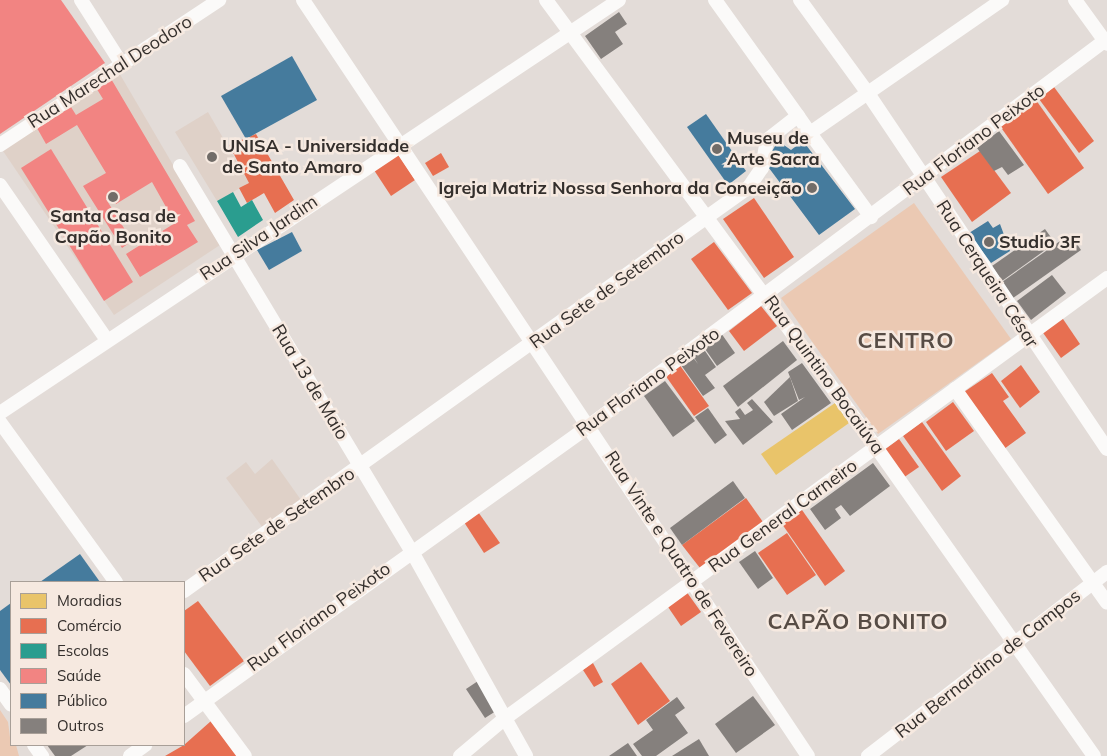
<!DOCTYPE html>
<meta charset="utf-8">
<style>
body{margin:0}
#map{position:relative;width:1107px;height:756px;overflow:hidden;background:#e3dcd8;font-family:Mulish,sans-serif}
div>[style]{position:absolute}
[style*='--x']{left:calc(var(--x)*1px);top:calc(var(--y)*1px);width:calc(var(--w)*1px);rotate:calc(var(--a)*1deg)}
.built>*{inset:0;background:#dfd1c8}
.green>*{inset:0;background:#ebc9b3}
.homes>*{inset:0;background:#e9c46a}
.shops>*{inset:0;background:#e76f51}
.schools>*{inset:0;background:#2a9d8f}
.health>*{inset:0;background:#f28482}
.public>*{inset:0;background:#457b9d}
.building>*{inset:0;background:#85807d}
.street>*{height:14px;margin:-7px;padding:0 7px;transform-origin:7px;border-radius:7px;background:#fbfaf9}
.dots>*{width:14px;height:14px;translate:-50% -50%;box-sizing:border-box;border:2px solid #f6e9e0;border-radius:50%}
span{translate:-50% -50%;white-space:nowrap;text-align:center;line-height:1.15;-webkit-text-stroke:5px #f6e9e0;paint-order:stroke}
.street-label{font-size:18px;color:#342f2c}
.poi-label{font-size:18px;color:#342f2c;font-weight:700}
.left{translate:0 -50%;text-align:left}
.right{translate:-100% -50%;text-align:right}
.district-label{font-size:22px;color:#574c45;font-weight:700;letter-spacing:1px}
.legend{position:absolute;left:10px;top:581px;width:175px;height:165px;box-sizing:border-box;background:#f6e9e0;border:1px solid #a89f98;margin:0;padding:6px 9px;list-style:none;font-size:15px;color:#342f2c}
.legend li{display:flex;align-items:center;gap:10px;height:25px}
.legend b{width:25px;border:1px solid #a89f98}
</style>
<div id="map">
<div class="built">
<i style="clip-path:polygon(118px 71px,220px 245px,114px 315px,1px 148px)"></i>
<i style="clip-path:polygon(208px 112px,249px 183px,217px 201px,175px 132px)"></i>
<i style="clip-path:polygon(272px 459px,301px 500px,263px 528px,226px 478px,246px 462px,255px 474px)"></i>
</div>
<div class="green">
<i style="clip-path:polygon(914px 203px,1011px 339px,878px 434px,781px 298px)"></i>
<i style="clip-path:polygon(0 710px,8px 722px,11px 745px,16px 745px,19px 756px,0 756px)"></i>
</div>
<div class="homes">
<i style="clip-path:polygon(835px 403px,849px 423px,776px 475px,761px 454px)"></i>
</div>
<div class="shops">
<i style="clip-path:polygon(1054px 87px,1094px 141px,1079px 153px,1039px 99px)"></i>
<i style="clip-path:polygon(1036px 100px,1084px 168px,1048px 194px,1000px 126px)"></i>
<i style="clip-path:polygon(256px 134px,294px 200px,275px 213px,264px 193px,247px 203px,239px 188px,249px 183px,229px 145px)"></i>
<i style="clip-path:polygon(396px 151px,415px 180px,391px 196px,372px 167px)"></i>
<i style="clip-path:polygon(980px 151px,1011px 193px,972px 222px,941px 177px)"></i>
<i style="clip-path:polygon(441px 153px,449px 167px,433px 176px,425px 163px)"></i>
<i style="clip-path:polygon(754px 198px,794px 257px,764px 278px,723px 219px)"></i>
<i style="clip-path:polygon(714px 242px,752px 293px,728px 310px,691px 259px)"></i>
<i style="clip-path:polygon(761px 306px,777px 326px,744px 351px,729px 331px)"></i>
<i style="clip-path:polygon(1061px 316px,1080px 344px,1061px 358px,1041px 330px)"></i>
<i style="clip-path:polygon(679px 364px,709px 406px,694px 416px,665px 375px)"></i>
<i style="clip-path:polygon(1021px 365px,1040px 392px,1020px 408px,1001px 381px)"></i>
<i style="clip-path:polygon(992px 373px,1009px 397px,1003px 401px,1026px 433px,1004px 449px,964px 392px)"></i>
<i style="clip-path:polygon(953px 402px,974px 431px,946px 451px,926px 422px)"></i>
<i style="clip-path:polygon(922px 422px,961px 476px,942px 491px,903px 436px)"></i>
<i style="clip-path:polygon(899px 439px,919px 467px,903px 478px,884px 450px)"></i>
<i style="clip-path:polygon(746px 498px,763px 522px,700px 568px,682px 545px)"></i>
<i style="clip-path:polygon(476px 509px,500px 543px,484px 553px,462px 519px)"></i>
<i style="clip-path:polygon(802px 510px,845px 571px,825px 586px,782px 524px)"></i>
<i style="clip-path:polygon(787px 533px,816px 575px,787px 595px,758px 553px)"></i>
<i style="clip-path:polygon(686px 591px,701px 612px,681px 626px,666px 604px)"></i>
<i style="clip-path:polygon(198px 601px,244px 661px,210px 686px,184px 651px,184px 611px)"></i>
<i style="clip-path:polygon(641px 662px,670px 701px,638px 725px,611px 684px)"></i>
<i style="clip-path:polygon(593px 663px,603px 682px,594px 687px,583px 670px)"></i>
<i style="clip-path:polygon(211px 721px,237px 756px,165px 756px,184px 745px)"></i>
</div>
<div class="schools">
<i style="clip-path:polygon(233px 192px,241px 207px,252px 200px,263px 220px,238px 237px,217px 201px)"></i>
</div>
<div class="health">
<i style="clip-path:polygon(0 0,61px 0,105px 63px,0 134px)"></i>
<i style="clip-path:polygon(110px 77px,195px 221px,187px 225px,198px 242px,140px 277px,126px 254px,175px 223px,152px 182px,116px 204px,111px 196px,106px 199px,132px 241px,122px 248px,83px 186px,106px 173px,77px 125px,46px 144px,37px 128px,71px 107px,76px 115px,103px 99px,95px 86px)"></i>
<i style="clip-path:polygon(51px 149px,133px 282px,104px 301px,21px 168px)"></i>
</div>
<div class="public">
<i style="clip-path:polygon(292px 56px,317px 100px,246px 139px,221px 96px)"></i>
<i style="clip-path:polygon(706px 114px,746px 171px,728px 185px,687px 127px)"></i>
<i style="clip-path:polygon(778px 141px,791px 150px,803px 141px,855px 209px,819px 235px,769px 168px,776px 161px,771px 153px)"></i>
<i style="clip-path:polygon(988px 221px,993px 228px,1000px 224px,1010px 251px,991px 263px,969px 233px)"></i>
<i style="clip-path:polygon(292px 232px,302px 251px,269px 270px,257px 250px)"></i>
<i style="clip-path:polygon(80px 554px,100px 582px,40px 582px)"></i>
<i style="clip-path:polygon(11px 603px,11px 685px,0 670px,0 611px)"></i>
</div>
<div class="building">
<i style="clip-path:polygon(619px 12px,627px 24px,615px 32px,623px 44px,601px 59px,585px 36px)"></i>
<i style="clip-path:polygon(999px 131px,1024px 165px,1008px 175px,1002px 167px,994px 171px,977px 148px)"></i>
<i style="clip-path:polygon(1045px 229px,1055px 243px,1002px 281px,992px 266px)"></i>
<i style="clip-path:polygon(1070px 234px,1081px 250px,1013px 298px,1002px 282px)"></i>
<i style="clip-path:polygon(1052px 275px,1066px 293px,1031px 320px,1017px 301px)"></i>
<i style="clip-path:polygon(721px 333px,735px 353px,717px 366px,703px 346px)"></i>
<i style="clip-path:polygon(783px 341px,797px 360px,738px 407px,723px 386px)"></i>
<i style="clip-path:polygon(703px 348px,716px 367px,705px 375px,715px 388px,703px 396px,681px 365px,692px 356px,698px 364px,693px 356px)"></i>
<i style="clip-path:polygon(802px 363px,831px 403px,792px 430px,781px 414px,805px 397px,799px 400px,788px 372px)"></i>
<i style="clip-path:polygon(790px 377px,798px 401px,774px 416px,764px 402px)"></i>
<i style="clip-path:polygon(665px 381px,695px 421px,673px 437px,644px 396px)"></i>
<i style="clip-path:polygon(752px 399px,773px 422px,743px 445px,725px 421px,740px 419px,735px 412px,740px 408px,745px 415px,753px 410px,747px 403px)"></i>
<i style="clip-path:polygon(708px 408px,727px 435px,715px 444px,695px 417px)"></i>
<i style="clip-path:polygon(873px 463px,890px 486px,850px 516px,841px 505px,835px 509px,841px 518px,825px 530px,810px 509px)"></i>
<i style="clip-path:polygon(733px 481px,745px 498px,682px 545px,670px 528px)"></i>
<i style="clip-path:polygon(755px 551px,773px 578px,758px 589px,739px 562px)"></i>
<i style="clip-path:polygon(478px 681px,496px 711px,485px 718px,466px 689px)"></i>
<i style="clip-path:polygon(753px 696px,775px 725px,736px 753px,715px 724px)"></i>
<i style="clip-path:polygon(677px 697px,685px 708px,675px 715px,688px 733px,656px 756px,642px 756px,633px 744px,653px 730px,646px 720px)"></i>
<i style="clip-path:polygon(699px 739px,709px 756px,672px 756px)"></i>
<i style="clip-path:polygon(628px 743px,637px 756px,609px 756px)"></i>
<i style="clip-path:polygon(47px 745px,88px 745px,71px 756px,55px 756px)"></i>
</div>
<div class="street">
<i style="--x:81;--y:0;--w:75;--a:57.6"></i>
<i style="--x:303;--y:0;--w:909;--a:56.26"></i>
<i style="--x:546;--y:0;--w:556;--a:53.56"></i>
<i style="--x:876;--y:447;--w:378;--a:54.8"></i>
<i style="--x:715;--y:0;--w:143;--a:54.4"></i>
<i style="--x:800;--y:0;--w:114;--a:53.9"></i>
<i style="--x:867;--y:92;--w:430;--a:56.1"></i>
<i style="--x:1075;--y:0;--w:54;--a:54"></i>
<i style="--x:810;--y:133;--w:104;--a:54"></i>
<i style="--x:0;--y:145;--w:263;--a:-33.5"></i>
<i style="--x:180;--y:166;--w:448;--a:59"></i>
<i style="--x:411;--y:550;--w:236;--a:60.8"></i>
<i style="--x:0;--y:185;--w:188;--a:55.4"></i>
<i style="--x:955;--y:389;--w:262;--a:54.6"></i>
<i style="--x:0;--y:413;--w:744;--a:-33.71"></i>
<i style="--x:0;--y:422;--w:198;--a:54.1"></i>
<i style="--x:184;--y:591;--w:695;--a:-35.57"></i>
<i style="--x:749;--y:187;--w:23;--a:-56"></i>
<i style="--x:762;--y:168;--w:28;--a:-80"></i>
<i style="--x:767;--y:140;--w:39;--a:-38"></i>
<i style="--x:798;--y:116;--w:21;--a:55"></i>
<i style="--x:810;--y:133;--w:234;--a:-34.7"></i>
<i style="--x:184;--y:674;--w:102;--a:53.4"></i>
<i style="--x:0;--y:689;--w:19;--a:55"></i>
<i style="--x:184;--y:716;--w:500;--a:-35.6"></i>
<i style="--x:590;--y:425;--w:645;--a:-36.75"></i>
<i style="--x:34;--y:745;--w:14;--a:54"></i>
<i style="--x:130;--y:756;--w:19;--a:-36"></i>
<i style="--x:460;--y:756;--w:57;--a:-40.1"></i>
<i style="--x:504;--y:719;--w:747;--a:-36.18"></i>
<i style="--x:868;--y:756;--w:302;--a:-37.6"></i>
</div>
<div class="dots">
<i style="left:717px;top:149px;background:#716c68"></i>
<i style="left:212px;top:157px;background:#716c68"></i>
<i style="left:812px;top:188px;background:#716c68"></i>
<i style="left:113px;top:197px;background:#716c68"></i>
<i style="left:989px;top:242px;background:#716c68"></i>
</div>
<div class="street-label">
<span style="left:110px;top:72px;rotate:-33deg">Rua Marechal Deodoro</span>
<span style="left:974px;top:140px;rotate:-37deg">Rua Floriano Peixoto</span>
<span style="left:259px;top:238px;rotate:-34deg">Rua Silva Jardim</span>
<span style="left:987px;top:274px;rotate:57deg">Rua Cerqueira César</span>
<span style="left:607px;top:290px;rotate:-36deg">Rua Sete de Setembro</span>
<span style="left:824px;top:375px;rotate:54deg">Rua Quintino Bocaiúva</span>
<span style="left:310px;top:382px;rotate:59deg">Rua 13 de Maio</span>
<span style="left:648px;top:382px;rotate:-36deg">Rua Floriano Peixoto</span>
<span style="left:783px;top:516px;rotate:-36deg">Rua General Carneiro</span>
<span style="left:277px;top:525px;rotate:-35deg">Rua Sete de Setembro</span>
<span style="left:681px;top:564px;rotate:57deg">Rua Vinte e Quatro de Fevereiro</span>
<span style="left:319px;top:617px;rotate:-36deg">Rua Floriano Peixoto</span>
<span style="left:988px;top:664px;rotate:-38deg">Rua Bernardino de Campos</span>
</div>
<div class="poi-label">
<span class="left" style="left:727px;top:149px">Museu de<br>Arte Sacra</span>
<span class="left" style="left:222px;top:157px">UNISA - Universidade<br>de Santo Amaro</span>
<span class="right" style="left:802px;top:188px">Igreja Matriz Nossa Senhora da Conceição</span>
<span style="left:113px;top:227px">Santa Casa de<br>Capão Bonito</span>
<span class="left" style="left:999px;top:242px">Studio 3F</span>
</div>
<div class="district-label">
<span style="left:906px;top:341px">CENTRO</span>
<span style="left:858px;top:622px">CAPÃO BONITO</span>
</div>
<ul class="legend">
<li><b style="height:14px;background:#e9c46a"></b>Moradias</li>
<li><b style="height:14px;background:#e76f51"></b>Comércio</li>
<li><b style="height:14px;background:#2a9d8f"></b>Escolas</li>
<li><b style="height:14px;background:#f28482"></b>Saúde</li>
<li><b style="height:14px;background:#457b9d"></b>Público</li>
<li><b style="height:14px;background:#85807d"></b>Outros</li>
</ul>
</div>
